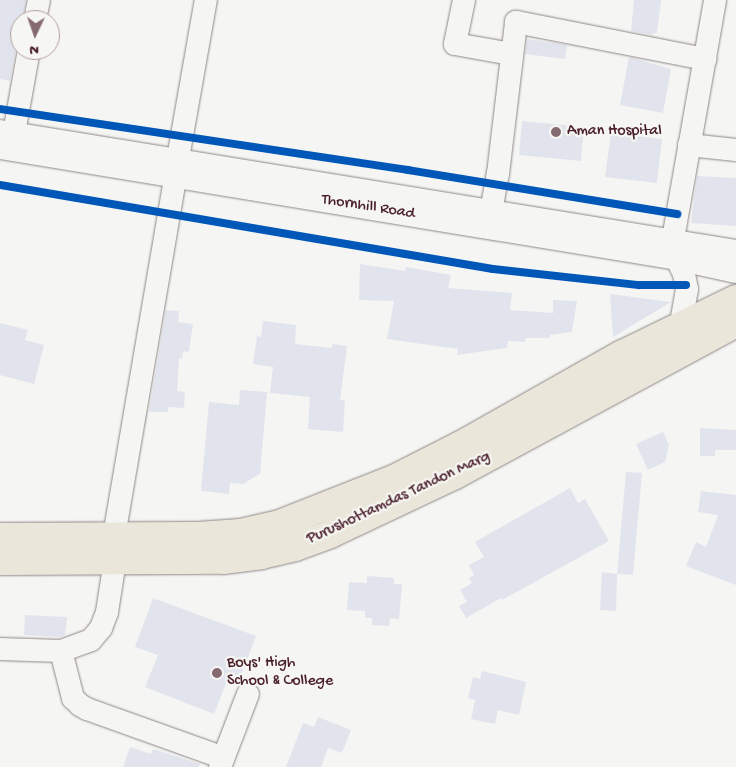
<!DOCTYPE html>
<style>
body{margin:0}
#map{position:relative;width:736px;height:767px;overflow:hidden;background:#f5f5f3;font-family:"Gochi Hand",sans-serif}
div>[style]{position:absolute}
[style*='--x']{left:calc(var(--x)*1px);top:calc(var(--y)*1px);width:calc(var(--w)*1px);rotate:calc(var(--a)*1deg)}
.building>*{inset:0;background:#e2e4ed}
.roads{filter:drop-shadow(0 0 1px #8f8788) drop-shadow(0 0 1px #8f8788)}
.minor>*{height:22px;margin:-11px;padding:0 11px;transform-origin:11px;border-radius:11px;background:#f5f5f3}
.major>*{height:28px;margin:-14px;padding:0 14px;transform-origin:14px;border-radius:14px;background:#eae7da}
.cycleway>*{height:8px;margin:-4px;padding:0 4px;transform-origin:4px;border-radius:4px;background:#0057b8}
.dots>*{width:14px;height:14px;translate:-50% -50%;box-sizing:border-box;border:2px solid #f6f6f2;border-radius:50%}
span{translate:-50% -50%;white-space:nowrap;text-align:center;line-height:1.15;-webkit-text-stroke:4.5px #f6f6f2;paint-order:stroke}
.poi-label{font-size:16px;color:#4a1f2b}
.left{translate:0 -50%;text-align:left}
.street-label{font-size:16px;color:#4a1f2b}
.north{position:absolute;left:10px;top:10px;width:50px;height:50px;box-sizing:border-box;background:#f6f6f2;border:1px solid #b1a0a2;border-radius:50%;rotate:183deg;font-size:14px;font-weight:700;line-height:20px;text-align:center;color:#4a1f2b}
.north::after{content:'';display:block;margin:auto;width:18px;height:22px;background:#866a71;clip-path:polygon(50% 0,100% 100%,50% 72%,0 100%)}
</style>
<div id="map">
<div class="building">
<i style="clip-path:polygon(0 0,26px 0,22px 20px,20px 20px,20px 41px,16px 48px,10px 81px,0 79px)"></i>
<i style="clip-path:polygon(634px 0,661px 0,657px 33px,653px 33px,653px 35px,631px 31px)"></i>
<i style="clip-path:polygon(527px 39px,567px 45px,565px 59px,525px 54px)"></i>
<i style="clip-path:polygon(629px 57px,671px 69px,663px 113px,620px 105px)"></i>
<i style="clip-path:polygon(522px 121px,584px 127px,581px 161px,519px 155px)"></i>
<i style="clip-path:polygon(611px 133px,662px 139px,657px 183px,605px 177px)"></i>
<i style="clip-path:polygon(697px 176px,736px 178px,736px 226px,691px 223px)"></i>
<i style="clip-path:polygon(360px 264px,405px 271px,406px 267px,451px 275px,448px 288px,512px 293px,510px 310px,553px 313px,553px 300px,577px 301px,572px 332px,550px 335px,550px 338px,525px 338px,525px 342px,508px 341px,507px 348px,457px 355px,458px 349px,387px 339px,394px 301px,359px 300px)"></i>
<i style="clip-path:polygon(610px 294px,671px 302px,613px 337px)"></i>
<i style="clip-path:polygon(166px 310px,179px 311px,178px 322px,193px 324px,189px 352px,183px 351px,182px 359px,179px 358px,177px 391px,185px 392px,184px 408px,168px 407px,168px 412px,149px 412px)"></i>
<i style="clip-path:polygon(263px 321px,296px 325px,295px 344px,332px 348px,332px 344px,347px 346px,340px 400px,345px 400px,343px 432px,308px 429px,310px 397px,270px 393px,273px 367px,253px 364px,257px 336px,261px 337px)"></i>
<i style="clip-path:polygon(0 323px,28px 330px,25px 340px,44px 345px,34px 384px,0 375px)"></i>
<i style="clip-path:polygon(240px 390px,267px 392px,260px 474px,243px 484px,230px 483px,229px 494px,201px 491px,209px 402px,239px 405px)"></i>
<i style="clip-path:polygon(700px 428px,736px 430px,736px 450px,715px 450px,715px 456px,700px 456px)"></i>
<i style="clip-path:polygon(663px 432px,669px 445px,665px 462px,648px 470px,636px 444px)"></i>
<i style="clip-path:polygon(626px 472px,642px 473px,633px 575px,617px 574px)"></i>
<i style="clip-path:polygon(570px 488px,578px 503px,585px 499px,609px 541px,502px 600px,501px 598px,466px 618px,459px 606px,467px 602px,460px 590px,472px 583px,469px 578px,474px 575px,469px 565px,484px 557px,475px 542px)"></i>
<i style="clip-path:polygon(701px 491px,736px 495px,736px 585px,686px 566px,696px 542px,706px 547px,718px 515px,698px 512px)"></i>
<i style="clip-path:polygon(602px 572px,617px 574px,616px 611px,600px 610px)"></i>
<i style="clip-path:polygon(367px 576px,394px 578px,394px 584px,402px 584px,399px 619px,390px 618px,389px 626px,372px 625px,372px 618px,365px 618px,365px 611px,347px 610px,349px 582px,367px 583px)"></i>
<i style="clip-path:polygon(153px 598px,256px 636px,237px 685px,227px 681px,214px 714px,145px 687px,158px 655px,135px 647px)"></i>
<i style="clip-path:polygon(25px 615px,67px 617px,65px 635px,60px 637px,24px 635px)"></i>
<i style="clip-path:polygon(482px 671px,526px 682px,519px 715px,498px 710px,495px 724px,471px 719px,475px 700px,468px 698px,473px 677px,480px 679px)"></i>
<i style="clip-path:polygon(318px 717px,351px 730px,342px 753px,328px 748px,321px 767px,286px 767px,303px 723px,314px 727px)"></i>
<i style="clip-path:polygon(130px 747px,151px 754px,153px 749px,200px 764px,199px 767px,123px 767px)"></i>
</div>
<div class="roads">
<div class="minor">
<i style="--x:464;--y:0;--w:45;--a:101.6"></i>
<i style="--x:455;--y:44;--w:58;--a:10"></i>
<i style="--x:35;--y:20;--w:20;--a:-79"></i>
<i style="--x:0;--y:131;--w:746;--a:9.26"></i>
<i style="--x:14;--y:133;--w:84;--a:-79.8"></i>
<i style="--x:689;--y:145;--w:47;--a:6.1"></i>
<i style="--x:0;--y:148;--w:686;--a:9.31"></i>
<i style="--x:677;--y:259;--w:60;--a:12.4"></i>
<i style="--x:178;--y:158;--w:160;--a:-80"></i>
<i style="--x:491;--y:212;--w:39;--a:-80"></i>
<i style="--x:498;--y:174;--w:153;--a:-83.2"></i>
<i style="--x:516;--y:22;--w:193;--a:11.1"></i>
<i style="--x:673;--y:239;--w:243;--a:-80"></i>
<i style="--x:677;--y:259;--w:17;--a:65"></i>
<i style="--x:684;--y:274;--w:15;--a:79"></i>
<i style="--x:687;--y:289;--w:36;--a:100"></i>
<i style="--x:114;--y:536;--w:363;--a:-80.3"></i>
<i style="--x:0;--y:649;--w:61;--a:1.9"></i>
<i style="--x:61;--y:651;--w:32;--a:-20"></i>
<i style="--x:91;--y:640;--w:16;--a:-50"></i>
<i style="--x:101;--y:628;--w:17;--a:-69"></i>
<i style="--x:107;--y:612;--w:52;--a:-81.1"></i>
<i style="--x:61;--y:651;--w:49;--a:75.7"></i>
<i style="--x:73;--y:698;--w:10;--a:45"></i>
<i style="--x:80;--y:705;--w:8;--a:30"></i>
<i style="--x:87;--y:709;--w:145;--a:19.7"></i>
<i style="--x:220;--y:767;--w:78;--a:-69"></i>
</div>
<div class="major">
<i style="--x:0;--y:537;--w:198;--a:-0.3"></i>
<i style="--x:198;--y:536;--w:43;--a:-4"></i>
<i style="--x:241;--y:533;--w:37;--a:-13"></i>
<i style="--x:277;--y:525;--w:126;--a:-21.5"></i>
<i style="--x:394;--y:479;--w:75;--a:-26.9"></i>
<i style="--x:461;--y:445;--w:184;--a:-29.4"></i>
<i style="--x:621;--y:355;--w:128;--a:-26"></i>
<i style="--x:0;--y:561;--w:223;--a:-0.3"></i>
<i style="--x:223;--y:560;--w:38;--a:-7"></i>
<i style="--x:261;--y:555;--w:35;--a:-13"></i>
<i style="--x:295;--y:547;--w:37;--a:-20"></i>
<i style="--x:330;--y:534;--w:138;--a:-25.3"></i>
<i style="--x:455;--y:475;--w:319;--a:-28.4"></i>
</div>
</div>
<div class="cycleway">
<i style="--x:0;--y:109;--w:413;--a:8.5"></i>
<i style="--x:408;--y:170;--w:273;--a:9.3"></i>
<i style="--x:0;--y:185;--w:500;--a:9.67"></i>
<i style="--x:493;--y:269;--w:147;--a:6.3"></i>
<i style="--x:639;--y:285;--w:47;--a:0"></i>
</div>
<div class="dots">
<i style="left:556px;top:132px;background:#866a71"></i>
<i style="left:217px;top:673px;background:#866a71"></i>
</div>
<div class="poi-label">
<span class="left" style="left:567px;top:132px">Aman Hospital</span>
<span class="left" style="left:227px;top:673px">Boys' High<br>School &amp; College</span>
</div>
<div class="street-label">
<span style="left:368px;top:208px;rotate:9deg">Thornhill Road</span>
<span style="left:399px;top:499px;rotate:-25deg">Purushottamdas Tandon Marg</span>
</div>
<div class="north">N</div>
</div>
